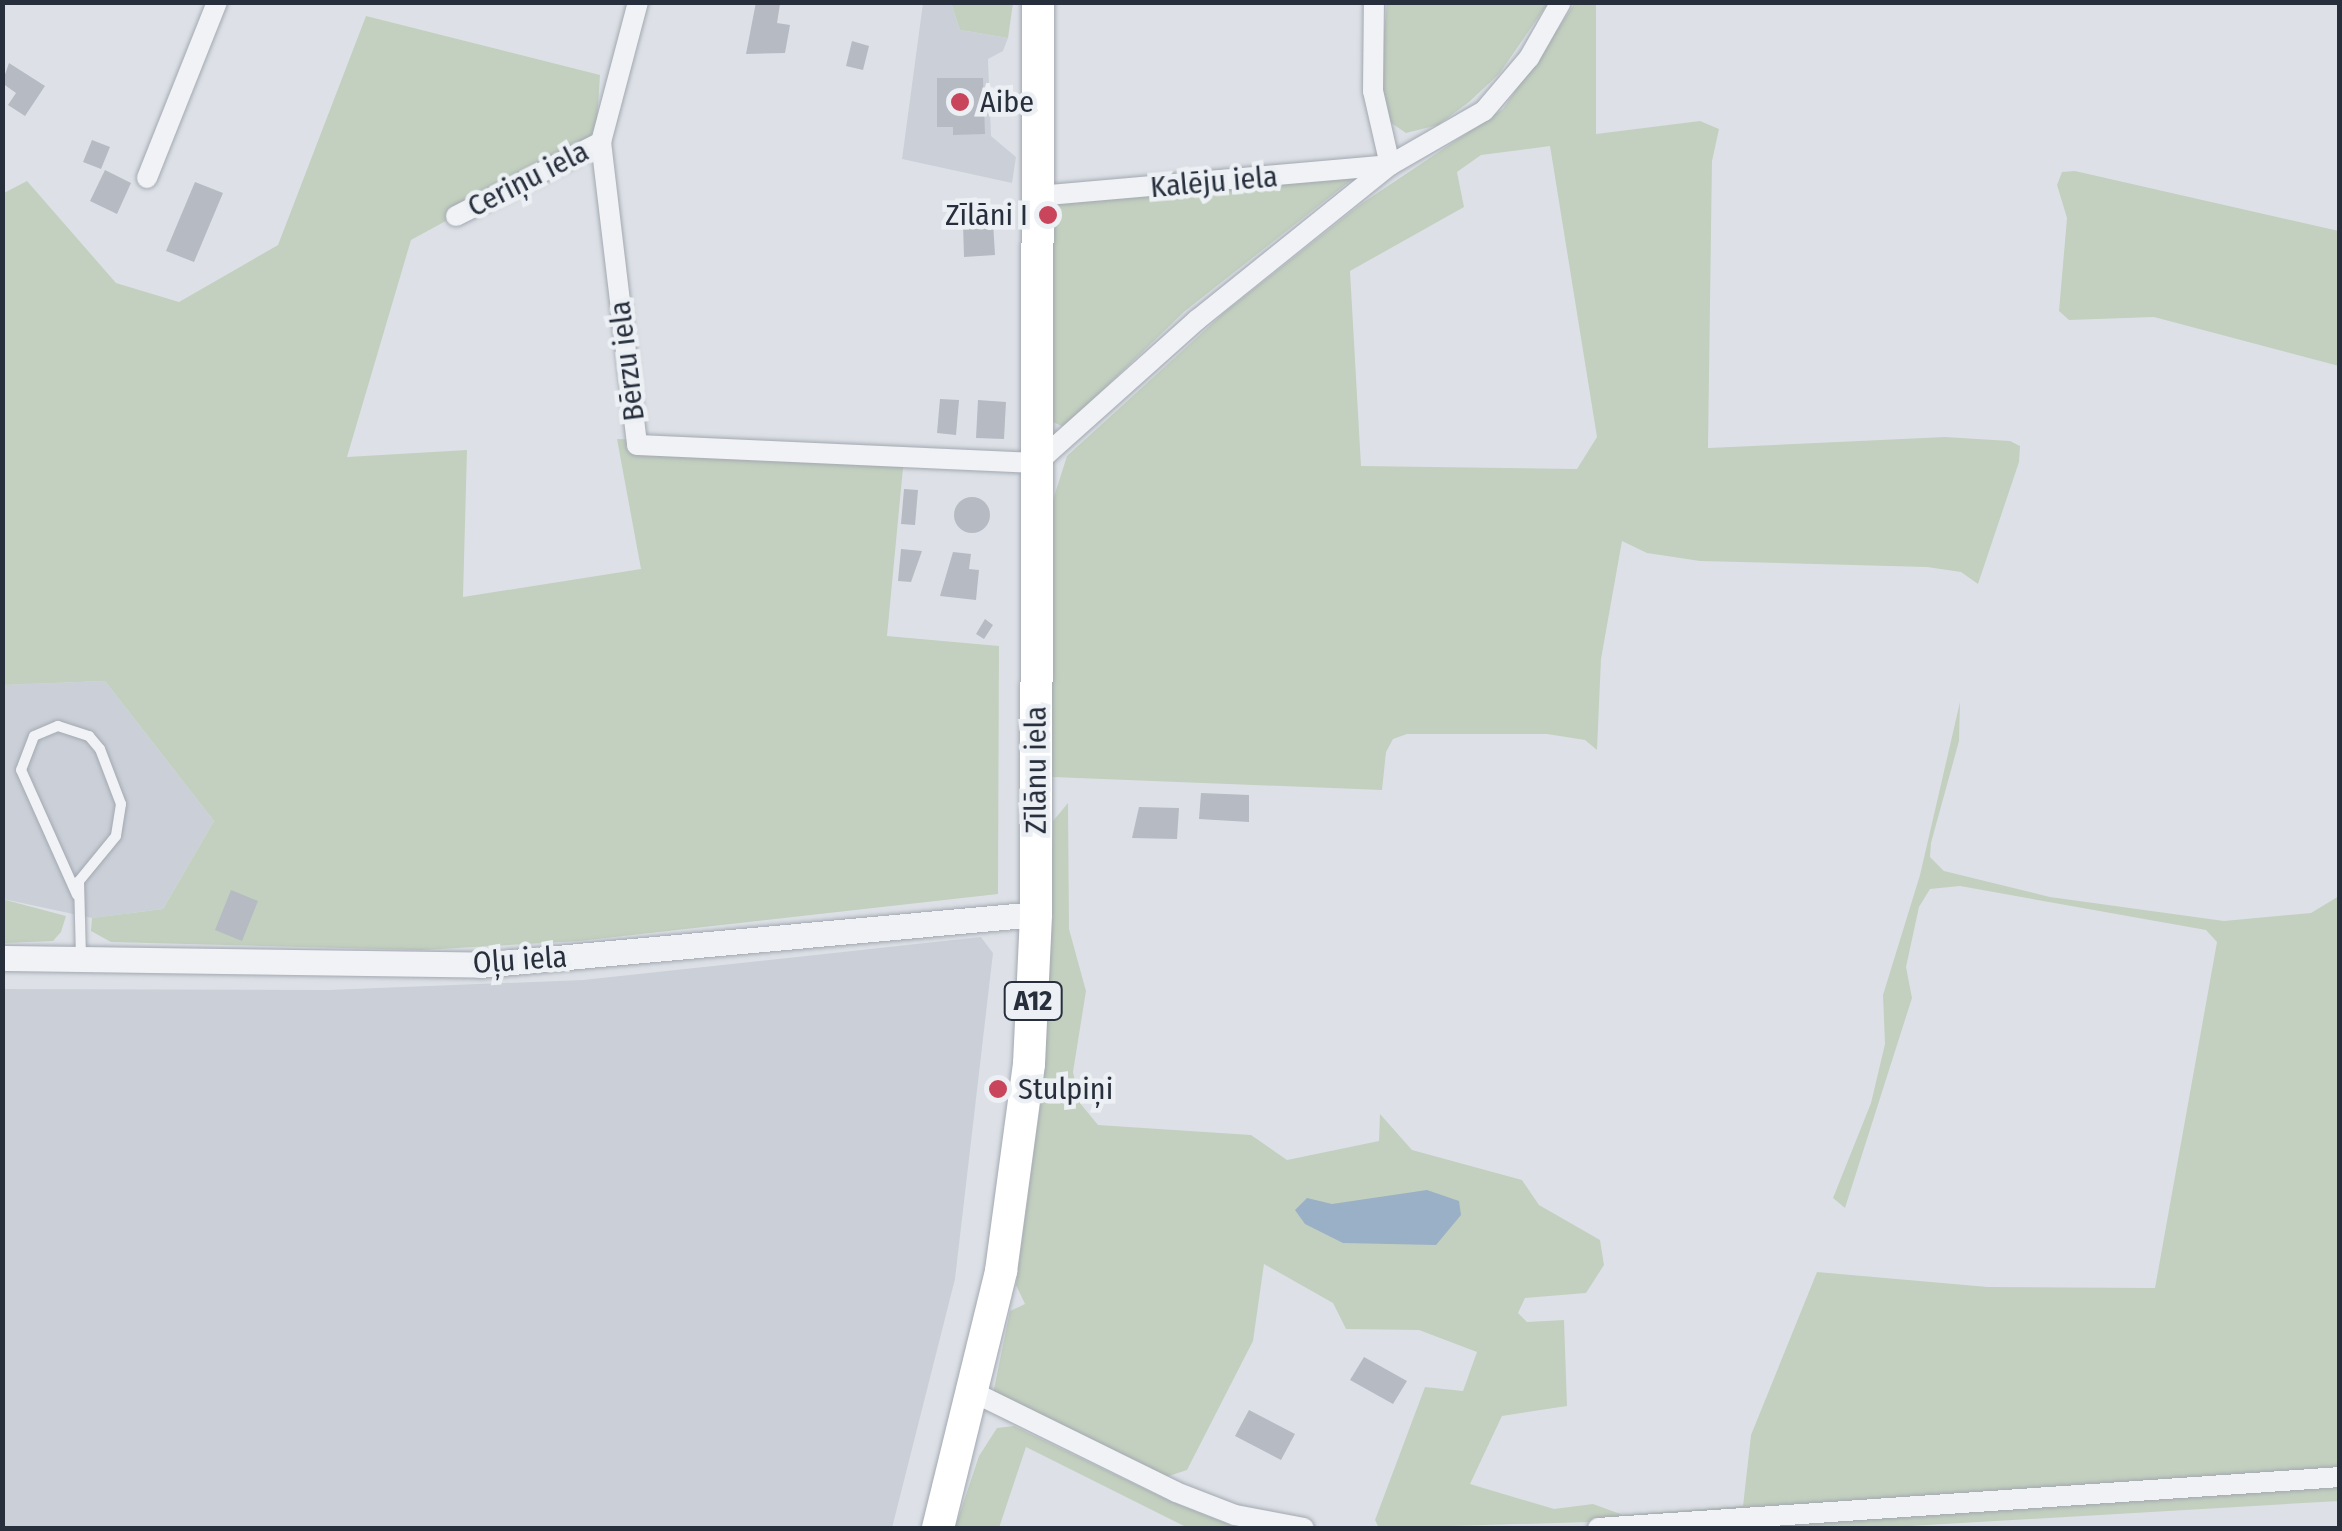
<!DOCTYPE html>
<meta charset="utf-8">
<style>
body{margin:0}
#map{position:relative;width:2342px;height:1531px;overflow:hidden;background:#dde1e7;font-family:"Fira Sans Condensed",sans-serif}
div>[style]{position:absolute}
[style*='--x']{left:calc(var(--x)*1px);top:calc(var(--y)*1px);width:calc(var(--w)*1px);rotate:calc(var(--a)*1deg)}
.built>*{inset:0;background:#cbd0d8}
.green>*{inset:0;background:#c3d0bf}
.water>*{inset:0;background:#99b0c6}
.building>*{inset:0;background:#b5bac3}
.round{border-radius:50%}
.roads{filter:drop-shadow(0 0 2px #a3a8b1) drop-shadow(0 0 2px #a3a8b1)}
.service>*{height:10px;margin:-5px;padding:0 5px;transform-origin:5px;border-radius:5px;background:#f0f2f5}
.minor>*{height:20px;margin:-10px;padding:0 10px;transform-origin:10px;border-radius:10px;background:#f0f2f5}
.tertiary>*{height:25px;margin:-12.5px;padding:0 12.5px;transform-origin:12.5px;border-radius:12.5px;background:#f0f2f5}
.trunk>*{height:32px;margin:-16px;padding:0 16px;transform-origin:16px;border-radius:16px;background:#fff}
.dots>*{width:28px;height:28px;translate:-50% -50%;box-sizing:border-box;border:5px solid #ecf0f4;border-radius:50%}
span{translate:-50% -50%;white-space:nowrap;text-align:center;line-height:1.15;-webkit-text-stroke:9px #ecf0f4;paint-order:stroke}
.shield-label span{padding:2px 8px;background:#ecf0f4;border:2px solid;border-radius:8px;-webkit-text-stroke-width:0}
.shield-label{font-size:28px;color:#272f3d;font-weight:700}
.poi-label{font-size:30px;color:#272f3d}
.left{translate:0 -50%;text-align:left}
.right{translate:-100% -50%;text-align:right}
.street-label{font-size:30px;color:#272f3d}
.frame{position:absolute;inset:0;border:5px solid #272f3d;pointer-events:none}
</style>
<div id="map">
<div class="built">
<i style="clip-path:polygon(923px 3px,951px 3px,960px 30px,1008px 38px,1003px 51px,988px 59px,991px 136px,1016px 157px,1012px 183px,902px 159px)"></i>
<i style="clip-path:polygon(105px 681px,214px 821px,163px 909px,92px 918px,3px 899px,2px 685px)"></i>
<i style="clip-path:polygon(981px 937px,993px 953px,955px 1279px,892px 1528px,3px 1528px,3px 989px,328px 990px,583px 980px)"></i>
</div>
<div class="green">
<i style="clip-path:polygon(951px 3px,1013px 3px,1008px 38px,960px 30px)"></i>
<i style="clip-path:polygon(1387px 3px,1548px 3px,1499px 74px,1469px 102px,1438px 125px,1406px 133px,1387px 120px,1378px 94px)"></i>
<i style="clip-path:polygon(evenodd,1575px 3px,1596px 3px,1596px 134px,1700px 121px,1719px 129px,1712px 161px,1708px 448px,1945px 437px,2010px 441px,2020px 446px,2019px 462px,1978px 584px,1961px 572px,1927px 567px,1700px 561px,1647px 553px,1622px 541px,1601px 659px,1597px 750px,1585px 740px,1547px 734px,1407px 734px,1393px 739px,1386px 752px,1382px 790px,1052px 777px,1051px 506px,1067px 456px,1226px 311px,1361px 204px,1503px 109px,1575px 3px,1550px 146px,1597px 437px,1577px 469px,1361px 466px,1350px 271px,1464px 207px,1457px 172px,1481px 155px,1550px 146px)"></i>
<i style="clip-path:polygon(366px 16px,600px 75px,596px 139px,411px 240px,347px 457px,467px 450px,463px 597px,641px 569px,617px 439px,905px 447px,887px 636px,999px 646px,998px 894px,579px 941px,422px 950px,111px 942px,91px 931px,92px 918px,163px 909px,214px 821px,105px 681px,3px 685px,2px 194px,27px 181px,116px 283px,179px 302px,278px 245px)"></i>
<i style="clip-path:polygon(2075px 171px,2339px 231px,2339px 366px,2154px 317px,2069px 320px,2059px 311px,2067px 218px,2057px 185px,2062px 172px)"></i>
<i style="clip-path:polygon(1355px 177px,1185px 311px,1064px 427px,1053px 422px,1050px 207px,1055px 202px)"></i>
<i style="clip-path:polygon(1960px 702px,1959px 741px,1931px 843px,1930px 857px,1944px 871px,2050px 897px,2224px 921px,2311px 913px,2339px 896px,2339px 1472px,1626px 1521px,1379px 1528px,1375px 1520px,1425px 1387px,1463px 1391px,1477px 1352px,1419px 1330px,1346px 1329px,1333px 1303px,1264px 1264px,1253px 1341px,1187px 1470px,1163px 1478px,993px 1394px,1010px 1311px,1025px 1304px,1016px 1285px,1045px 1069px,1053px 821px,1068px 803px,1069px 929px,1086px 991px,1073px 1072px,1080px 1103px,1098px 1125px,1251px 1135px,1287px 1160px,1379px 1141px,1380px 1114px,1412px 1150px,1522px 1180px,1539px 1205px,1600px 1240px,1604px 1265px,1586px 1293px,1525px 1298px,1518px 1313px,1527px 1322px,1564px 1320px,1567px 1406px,1502px 1416px,1470px 1484px,1554px 1509px,1593px 1504px,1623px 1515px,1743px 1506px,1751px 1435px,1817px 1272px,1988px 1287px,2155px 1288px,2217px 942px,2206px 930px,1960px 886px,1930px 889px,1919px 907px,1906px 967px,1912px 998px,1845px 1208px,1833px 1198px,1871px 1103px,1885px 1044px,1883px 995px,1920px 875px)"></i>
<i style="clip-path:polygon(2px 899px,66px 916px,61px 932px,53px 941px,3px 943px)"></i>
<i style="clip-path:polygon(1014px 1426px,1170px 1501px,1238px 1528px,1188px 1528px,1026px 1447px,999px 1528px,955px 1528px,979px 1456px,997px 1428px)"></i>
<i style="clip-path:polygon(2339px 1487px,2339px 1501px,1876px 1528px,1715px 1528px)"></i>
</div>
<div class="water">
<i style="clip-path:polygon(1427px 1190px,1459px 1201px,1461px 1215px,1436px 1245px,1343px 1243px,1305px 1224px,1295px 1210px,1307px 1198px,1332px 1204px)"></i>
</div>
<div class="building">
<i style="clip-path:polygon(756px 2px,780px 4px,777px 23px,790px 25px,785px 53px,746px 54px)"></i>
<i style="clip-path:polygon(852px 41px,869px 46px,863px 70px,846px 66px)"></i>
<i style="clip-path:polygon(9px 63px,45px 86px,25px 116px,8px 105px,16px 93px,2px 83px)"></i>
<i style="clip-path:polygon(937px 78px,983px 78px,985px 134px,953px 135px,953px 127px,937px 127px)"></i>
<i style="clip-path:polygon(92px 140px,110px 147px,101px 169px,83px 162px)"></i>
<i style="clip-path:polygon(105px 170px,131px 183px,117px 214px,90px 201px)"></i>
<i style="clip-path:polygon(195px 182px,223px 193px,194px 262px,166px 251px)"></i>
<i style="clip-path:polygon(992px 205px,995px 255px,964px 257px,963px 224px,971px 224px,970px 206px)"></i>
<i style="clip-path:polygon(940px 399px,959px 400px,956px 435px,937px 433px)"></i>
<i style="clip-path:polygon(978px 400px,1006px 402px,1004px 439px,976px 438px)"></i>
<i style="clip-path:polygon(904px 489px,918px 490px,915px 525px,901px 524px)"></i>
<i class="round" style="left:954px;top:497px;width:36px;height:36px"></i>
<i style="clip-path:polygon(901px 549px,922px 551px,911px 582px,898px 581px)"></i>
<i style="clip-path:polygon(953px 552px,971px 554px,969px 569px,979px 570px,976px 600px,940px 596px)"></i>
<i style="clip-path:polygon(985px 619px,993px 625px,984px 639px,976px 634px)"></i>
<i style="clip-path:polygon(1201px 793px,1249px 795px,1249px 822px,1199px 819px)"></i>
<i style="clip-path:polygon(1139px 807px,1179px 808px,1177px 839px,1132px 838px)"></i>
<i style="clip-path:polygon(231px 890px,258px 901px,242px 941px,215px 930px)"></i>
<i style="clip-path:polygon(1364px 1357px,1407px 1381px,1393px 1404px,1350px 1380px)"></i>
<i style="clip-path:polygon(1249px 1410px,1295px 1434px,1281px 1460px,1235px 1436px)"></i>
</div>
<div class="roads">
<div class="service">
<i style="--x:77;--y:895;--w:137;--a:-114.1"></i>
<i style="--x:21;--y:770;--w:36;--a:-69"></i>
<i style="--x:34;--y:736;--w:26;--a:-23"></i>
<i style="--x:58;--y:726;--w:33;--a:18"></i>
<i style="--x:89;--y:736;--w:17;--a:50"></i>
<i style="--x:100;--y:749;--w:59;--a:69.1"></i>
<i style="--x:121;--y:804;--w:32;--a:99"></i>
<i style="--x:116;--y:836;--w:58;--a:129.4"></i>
<i style="--x:79;--y:881;--w:76;--a:88.5"></i>
</div>
<div class="minor">
<i style="--x:638;--y:2;--w:145;--a:104.8"></i>
<i style="--x:601;--y:142;--w:305;--a:83.2"></i>
<i style="--x:637;--y:445;--w:400;--a:2.6"></i>
<i style="--x:1037;--y:463;--w:215;--a:-41.8"></i>
<i style="--x:1197;--y:320;--w:248;--a:-38.8"></i>
<i style="--x:1390;--y:165;--w:108;--a:-29.9"></i>
<i style="--x:1484;--y:111;--w:70;--a:-49.7"></i>
<i style="--x:1529;--y:58;--w:64;--a:-60.3"></i>
<i style="--x:147;--y:178;--w:189;--a:-68.3"></i>
<i style="--x:1037;--y:196;--w:354;--a:-5"></i>
<i style="--x:1390;--y:165;--w:76;--a:-102.9"></i>
<i style="--x:1373;--y:91;--w:89;--a:-89.4"></i>
<i style="--x:456;--y:216;--w:163;--a:-27"></i>
<i style="--x:973;--y:1392;--w:226;--a:26.2"></i>
<i style="--x:1176;--y:1492;--w:63;--a:21.3"></i>
<i style="--x:1235;--y:1515;--w:70;--a:10.7"></i>
<i style="--x:1598;--y:1528;--w:744;--a:-3.93"></i>
</div>
<div class="tertiary">
<i style="--x:2;--y:958;--w:478;--a:0.8"></i>
<i style="--x:480;--y:965;--w:558;--a:-5.24"></i>
</div>
<div class="trunk">
<i style="--x:938;--y:1528;--w:265;--a:-76.2"></i>
<i style="--x:1001;--y:1271;--w:209;--a:-82.3"></i>
<i style="--x:1029;--y:1064;--w:150;--a:-87.3"></i>
<i style="--x:1036;--y:914;--w:912;--a:-89.87"></i>
</div>
</div>
<div class="dots">
<i style="left:960px;top:102px;background:#c9455b"></i>
<i style="left:1048px;top:215px;background:#c9455b"></i>
<i style="left:998px;top:1089px;background:#c9455b"></i>
</div>
<div class="shield-label">
<span style="left:1033px;top:1001px">A12</span>
</div>
<div class="poi-label">
<span class="left" style="left:980px;top:102px">Aibe</span>
<span class="right" style="left:1028px;top:215px">Zīlāni I</span>
<span class="left" style="left:1018px;top:1089px">Stulpiņi</span>
</div>
<div class="street-label">
<span style="left:528px;top:179px;rotate:-27deg">Ceriņu iela</span>
<span style="left:1214px;top:182px;rotate:-5deg">Kalēju iela</span>
<span style="left:627px;top:361px;rotate:-97deg">Bērzu iela</span>
<span style="left:1036px;top:770px;rotate:-90deg">Zīlānu iela</span>
<span style="left:520px;top:960px;rotate:-4deg">Oļu iela</span>
</div>
<div class="frame"></div>
</div>
